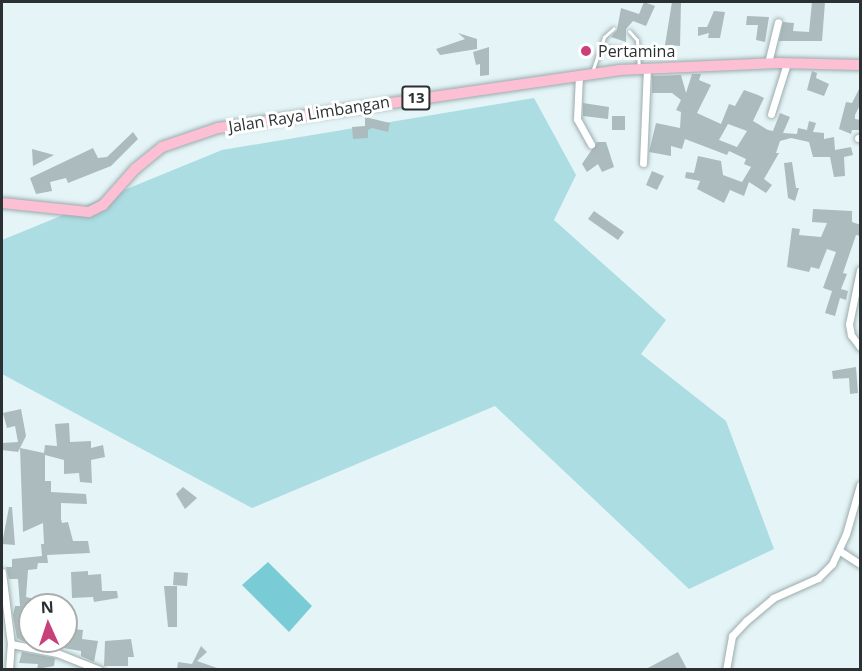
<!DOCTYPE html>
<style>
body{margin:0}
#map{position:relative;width:862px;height:671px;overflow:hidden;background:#e5f5f7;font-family:"Open Sans",sans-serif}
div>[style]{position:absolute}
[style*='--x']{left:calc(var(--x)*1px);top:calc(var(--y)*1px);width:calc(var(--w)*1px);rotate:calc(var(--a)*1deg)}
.green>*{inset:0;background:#abdde3}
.forest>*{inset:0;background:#79ccd5}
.building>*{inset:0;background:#acbcbe}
.roads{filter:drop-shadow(0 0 2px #9babac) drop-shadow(0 0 2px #9babac)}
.service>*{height:3px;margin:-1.5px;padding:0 1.5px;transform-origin:1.5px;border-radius:1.5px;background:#fff}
.minor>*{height:7px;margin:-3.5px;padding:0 3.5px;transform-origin:3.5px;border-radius:3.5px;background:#fff}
.trunk>*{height:10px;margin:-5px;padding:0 5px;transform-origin:5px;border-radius:5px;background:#fcbfd3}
.dots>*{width:16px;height:16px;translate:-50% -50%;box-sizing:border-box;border:3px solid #fff;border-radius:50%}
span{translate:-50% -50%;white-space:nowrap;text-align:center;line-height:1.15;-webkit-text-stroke:6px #fff;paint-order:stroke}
.shield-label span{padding:2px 4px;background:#fff;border:2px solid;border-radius:4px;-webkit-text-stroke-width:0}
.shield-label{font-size:15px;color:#2b3132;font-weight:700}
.poi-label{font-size:16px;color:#2b3132}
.left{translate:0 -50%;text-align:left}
.street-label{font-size:16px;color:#2b3132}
.frame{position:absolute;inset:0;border:3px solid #2b3132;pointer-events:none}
.north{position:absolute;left:18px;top:593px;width:60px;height:60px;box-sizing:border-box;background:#fff;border:2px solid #aaadad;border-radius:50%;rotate:357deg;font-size:16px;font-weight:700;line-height:24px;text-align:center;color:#2b3132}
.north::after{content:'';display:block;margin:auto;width:21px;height:27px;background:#c9417b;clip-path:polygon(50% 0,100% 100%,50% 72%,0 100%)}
</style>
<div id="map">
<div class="green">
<i style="clip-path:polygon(534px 98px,576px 175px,554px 220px,666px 320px,641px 354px,726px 421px,774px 549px,689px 589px,495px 406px,252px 508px,2px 374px,2px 240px,222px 150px)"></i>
</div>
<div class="forest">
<i style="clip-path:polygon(268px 562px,312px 606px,289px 632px,242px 585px)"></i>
</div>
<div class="building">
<i style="clip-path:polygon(644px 2px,655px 6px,646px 26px,633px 21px,626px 29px,626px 42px,611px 37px,617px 30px,621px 8px,639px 14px)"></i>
<i style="clip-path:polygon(672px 2px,681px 2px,680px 46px,665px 45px)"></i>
<i style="clip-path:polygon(812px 2px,825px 2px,822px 41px,779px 41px,783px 22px,794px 23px,793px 31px,809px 32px)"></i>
<i style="clip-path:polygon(714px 11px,725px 12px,720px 38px,708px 38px,709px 33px,698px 36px,698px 27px,707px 27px)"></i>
<i style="clip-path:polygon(747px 16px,769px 17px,765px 42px,756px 40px,758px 25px,746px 25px)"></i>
<i style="clip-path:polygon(458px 33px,477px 39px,477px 49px,440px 55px,436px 49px,465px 39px)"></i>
<i style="clip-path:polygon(489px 47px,489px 75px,480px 76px,480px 64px,476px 65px,473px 52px)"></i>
<i style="clip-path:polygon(812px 71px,817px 73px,816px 78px,829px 84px,824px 96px,807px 90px)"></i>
<i style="clip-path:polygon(evenodd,692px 74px,701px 74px,699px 80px,711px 85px,697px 113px,721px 124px,729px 104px,735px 106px,744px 90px,758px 95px,764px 98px,753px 121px,768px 130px,773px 131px,780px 113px,790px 117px,783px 133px,797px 134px,798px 128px,807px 130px,809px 121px,816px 123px,813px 132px,824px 133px,824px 139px,834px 137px,835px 150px,851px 147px,853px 155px,844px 157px,845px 176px,834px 177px,830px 157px,813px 157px,809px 142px,791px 138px,780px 141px,776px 153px,779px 153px,764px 179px,772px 185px,766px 193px,749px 182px,744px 196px,730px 190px,724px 203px,697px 189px,700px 181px,685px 178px,686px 172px,694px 173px,698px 156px,721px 161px,723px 175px,742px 182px,751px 167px,744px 164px,746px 159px,729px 151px,727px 155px,685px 139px,682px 149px,671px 146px,671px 156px,649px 152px,656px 123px,680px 128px,681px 112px,676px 110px,681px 100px,672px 93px,652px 93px,652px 76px,681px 75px,686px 93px,692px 74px,728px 124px,747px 131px,737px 147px,719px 140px,728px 124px)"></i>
<i style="clip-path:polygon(859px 89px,861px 103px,855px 115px,855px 119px,861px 120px,861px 130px,852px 130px,851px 134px,839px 129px,841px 121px,846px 102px,852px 103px)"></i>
<i style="clip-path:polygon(583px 103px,609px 107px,608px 119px,583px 116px)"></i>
<i style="clip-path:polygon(612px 116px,625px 116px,625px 130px,612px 130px)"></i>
<i style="clip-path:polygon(365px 117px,390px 123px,388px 132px,372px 128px,368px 130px,368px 138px,353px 139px,352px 127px,365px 126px)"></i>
<i style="clip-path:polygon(133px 132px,138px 139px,111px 166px,68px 183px,66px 178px,50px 182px,52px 191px,36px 194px,30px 178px,93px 148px,98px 158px,107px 157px)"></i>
<i style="clip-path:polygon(597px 142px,606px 142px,614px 167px,602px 172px,598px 164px,587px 172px,582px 164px)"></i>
<i style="clip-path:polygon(32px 149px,54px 155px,33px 166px)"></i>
<i style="clip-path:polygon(792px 162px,796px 188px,799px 188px,795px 201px,788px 198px,784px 163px)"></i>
<i style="clip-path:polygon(652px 171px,664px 176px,657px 190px,646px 185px)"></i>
<i style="clip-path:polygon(813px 209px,852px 211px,852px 222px,861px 225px,861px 236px,856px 235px,843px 273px,847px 274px,841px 289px,848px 291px,846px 300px,840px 298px,835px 316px,825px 313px,832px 291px,823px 288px,836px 252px,827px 249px,819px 269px,811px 267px,809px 272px,787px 267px,792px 228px,800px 229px,799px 235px,821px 237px,827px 223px,812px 222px)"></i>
<i style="clip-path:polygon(594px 211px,624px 232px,618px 240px,588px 219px)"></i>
<i style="clip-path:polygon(856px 367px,858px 393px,850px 394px,849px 378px,833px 379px,832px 371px)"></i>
<i style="clip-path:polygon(21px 409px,26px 436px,18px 452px,2px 450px,2px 443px,18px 442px,15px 426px,7px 428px,3px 413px)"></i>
<i style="clip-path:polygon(69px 423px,70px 442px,91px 441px,91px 448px,103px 445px,105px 457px,91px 460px,92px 483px,80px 482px,79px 473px,64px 474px,64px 460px,45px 455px,45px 481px,51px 481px,51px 492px,86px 494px,87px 504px,61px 503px,61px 519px,62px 523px,68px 522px,73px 541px,88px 541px,90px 553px,47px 555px,48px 563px,38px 563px,37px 569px,28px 570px,26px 597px,35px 599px,35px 605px,30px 605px,30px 641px,23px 641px,17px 638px,13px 615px,15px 606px,20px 606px,18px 579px,9px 579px,6px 567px,12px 567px,12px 559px,42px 556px,41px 544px,44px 544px,43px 523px,23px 532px,20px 448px,44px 453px,45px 445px,57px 446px,55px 424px)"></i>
<i style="clip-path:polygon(183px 487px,197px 498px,185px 509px,176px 494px)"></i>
<i style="clip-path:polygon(9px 507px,12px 507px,15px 545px,2px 544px)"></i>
<i style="clip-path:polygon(88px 571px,88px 575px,101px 574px,102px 591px,117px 591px,118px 598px,94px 602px,93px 597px,72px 598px,71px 572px)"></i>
<i style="clip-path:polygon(174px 572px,188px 573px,187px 586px,173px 585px)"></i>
<i style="clip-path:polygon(164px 586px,177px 586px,177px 627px,168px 627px)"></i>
<i style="clip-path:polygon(66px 620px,73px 620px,73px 629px,83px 630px,82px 639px,98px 641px,94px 662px,81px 656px,81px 651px,57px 647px,58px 641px,66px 641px)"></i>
<i style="clip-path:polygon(131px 639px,134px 657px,128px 657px,128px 666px,104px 666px,105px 641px)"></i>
<i style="clip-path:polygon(201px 646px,207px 652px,197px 661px,220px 669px,177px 669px,178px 662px,192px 664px)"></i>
<i style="clip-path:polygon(22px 652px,55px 658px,54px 666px,37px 669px,38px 664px,19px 663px)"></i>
<i style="clip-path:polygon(678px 652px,687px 669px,646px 669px)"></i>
</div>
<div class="roads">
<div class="service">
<i style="--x:629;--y:31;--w:12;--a:48"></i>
<i style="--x:637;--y:40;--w:26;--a:86"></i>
<i style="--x:601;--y:47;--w:37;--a:6"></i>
<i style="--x:592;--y:72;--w:37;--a:-71"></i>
<i style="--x:604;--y:37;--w:13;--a:-42"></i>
</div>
<div class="minor">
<i style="--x:768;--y:63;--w:42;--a:-76.3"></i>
<i style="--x:579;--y:75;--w:44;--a:92.6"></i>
<i style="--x:577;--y:119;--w:29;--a:61"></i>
<i style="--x:771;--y:114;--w:53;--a:-72.6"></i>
<i style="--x:858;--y:138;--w:2;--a:0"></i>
<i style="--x:643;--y:163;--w:95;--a:-87.6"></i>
<i style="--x:860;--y:270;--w:55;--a:101.5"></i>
<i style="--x:849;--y:324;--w:11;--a:80"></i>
<i style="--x:851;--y:335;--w:15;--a:53"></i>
<i style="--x:840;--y:551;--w:24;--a:33"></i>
<i style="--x:2;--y:572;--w:73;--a:82.9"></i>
<i style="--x:11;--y:644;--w:47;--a:11.1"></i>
<i style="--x:57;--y:653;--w:46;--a:21.6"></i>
<i style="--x:9;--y:670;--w:26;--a:-86"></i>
<i style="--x:726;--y:670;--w:35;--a:-80"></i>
<i style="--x:732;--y:636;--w:21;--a:-47"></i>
<i style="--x:746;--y:621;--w:35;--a:-40"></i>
<i style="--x:773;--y:598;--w:49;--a:-24"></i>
<i style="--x:818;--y:578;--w:20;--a:-45"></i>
<i style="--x:832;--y:564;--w:33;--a:-65"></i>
<i style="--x:846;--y:534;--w:51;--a:-74.1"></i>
</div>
<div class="trunk">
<i style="--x:2;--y:203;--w:87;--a:5.9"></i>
<i style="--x:89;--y:212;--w:16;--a:-27"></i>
<i style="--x:103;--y:205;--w:48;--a:-48.4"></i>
<i style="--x:135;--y:169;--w:35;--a:-39"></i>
<i style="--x:162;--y:147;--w:59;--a:-18.7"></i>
<i style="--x:218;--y:128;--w:405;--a:-8.2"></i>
<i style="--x:619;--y:70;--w:160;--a:-2.5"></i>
<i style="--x:779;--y:63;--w:81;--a:1.4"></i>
</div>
</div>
<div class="dots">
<i style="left:586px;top:51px;background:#c9417b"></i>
</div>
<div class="shield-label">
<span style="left:416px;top:98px">13</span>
</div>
<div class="poi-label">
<span class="left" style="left:598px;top:51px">Pertamina</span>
</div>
<div class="street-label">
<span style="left:309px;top:114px;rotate:-9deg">Jalan Raya Limbangan</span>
</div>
<div class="frame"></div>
<div class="north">N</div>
</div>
